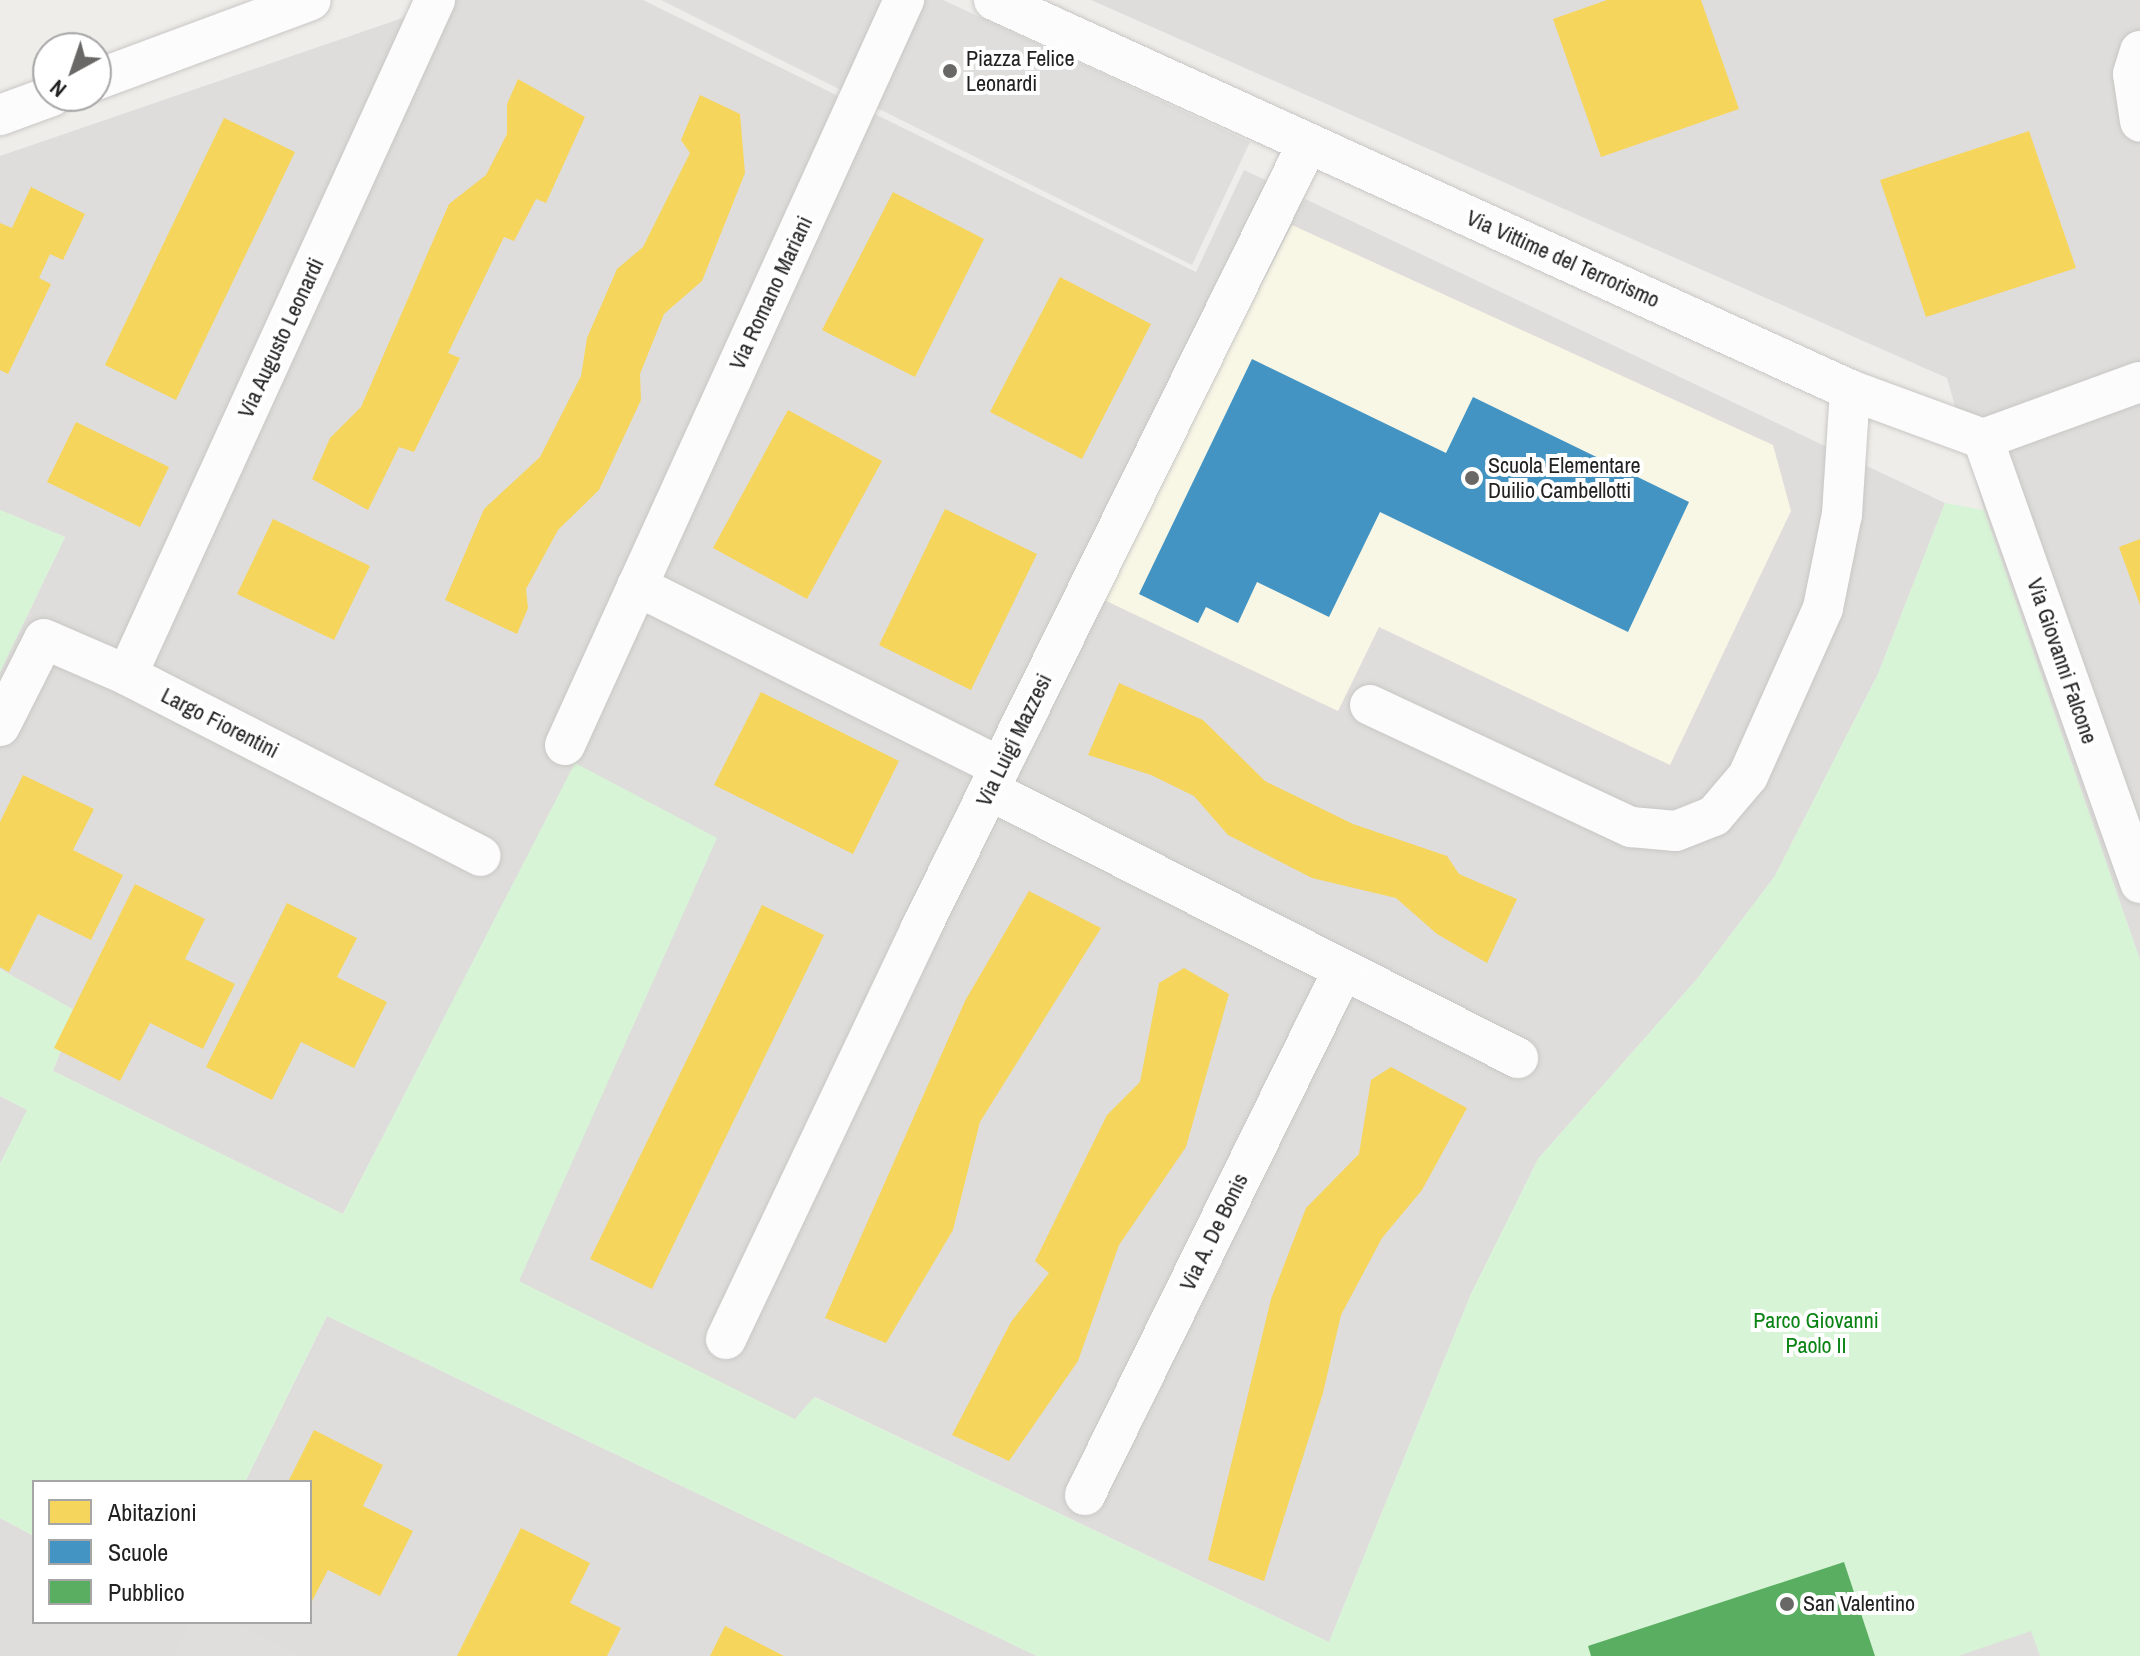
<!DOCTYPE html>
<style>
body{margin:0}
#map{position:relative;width:2140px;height:1656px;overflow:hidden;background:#efede9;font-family:"Archivo Narrow",sans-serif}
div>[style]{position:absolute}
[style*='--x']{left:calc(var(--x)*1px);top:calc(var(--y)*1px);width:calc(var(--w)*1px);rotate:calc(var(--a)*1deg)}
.residential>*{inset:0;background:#dedddb}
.education>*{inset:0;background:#f8f7e6}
.park>*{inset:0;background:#d8f4d7}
.parking>*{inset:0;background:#dfdedd}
.homes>*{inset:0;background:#f6d55c}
.schools>*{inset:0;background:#4393c3}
.public>*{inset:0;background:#5aae61}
.roads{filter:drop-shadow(0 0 2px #c8c7c5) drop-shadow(0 0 2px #c8c7c5)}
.street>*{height:40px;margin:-20px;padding:0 20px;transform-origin:20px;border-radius:20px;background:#fdfcfc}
.dots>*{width:22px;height:22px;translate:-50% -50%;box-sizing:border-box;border:4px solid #fff;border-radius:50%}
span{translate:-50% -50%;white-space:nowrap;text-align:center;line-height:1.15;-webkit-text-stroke:8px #fff;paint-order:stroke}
.poi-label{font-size:22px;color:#212121}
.left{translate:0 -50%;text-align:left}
.street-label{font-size:22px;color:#212121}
.park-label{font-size:22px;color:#0a8314}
.legend{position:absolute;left:32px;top:1480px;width:280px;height:144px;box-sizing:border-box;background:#fff;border:2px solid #a6a6a6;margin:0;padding:10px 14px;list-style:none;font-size:24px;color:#212121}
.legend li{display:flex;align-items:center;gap:16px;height:40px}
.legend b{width:40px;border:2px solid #a6a6a6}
.north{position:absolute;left:32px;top:32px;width:80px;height:80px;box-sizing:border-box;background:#fff;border:2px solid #a6a6a6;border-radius:50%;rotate:220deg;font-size:22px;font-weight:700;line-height:32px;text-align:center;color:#212121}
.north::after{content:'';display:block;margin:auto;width:28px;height:36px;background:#696867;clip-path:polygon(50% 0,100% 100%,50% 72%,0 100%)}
</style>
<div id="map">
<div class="residential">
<i style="clip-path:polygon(455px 0,643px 0,1196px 272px,1244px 170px,1945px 503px,1878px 674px,1775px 876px,1697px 979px,1538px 1159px,1471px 1294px,1329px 1642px,815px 1397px,795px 1420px,518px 1281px,716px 838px,575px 764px,343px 1214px,53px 1071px,76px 1011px,0 969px,0 672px,65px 537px,0 510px,0 156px)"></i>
<i style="clip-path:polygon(1091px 0,2140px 0,2140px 960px,1984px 510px,1947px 378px)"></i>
<i style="clip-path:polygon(0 1096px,28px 1110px,0 1164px)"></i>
<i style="clip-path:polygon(327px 1316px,1037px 1656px,0 1656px,0 1518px,34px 1536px,34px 1622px,310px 1622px,310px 1482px,245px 1482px)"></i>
</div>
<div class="education">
<i style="clip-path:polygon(1292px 225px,1773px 445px,1791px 511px,1670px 765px,1379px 627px,1338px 711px,1100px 598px)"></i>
</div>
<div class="park">
<i style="clip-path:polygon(1945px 503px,1984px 510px,2140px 960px,2140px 1656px,1037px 1656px,327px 1316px,245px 1482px,34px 1482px,34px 1536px,0 1518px,0 1164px,27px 1110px,0 1096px,0 969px,76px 1011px,53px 1071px,343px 1214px,575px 763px,717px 838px,519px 1281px,795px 1419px,814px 1397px,1329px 1642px,1471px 1294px,1538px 1159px,1697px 979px,1775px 876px,1878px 674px)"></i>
<i style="clip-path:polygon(0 510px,65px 537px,0 672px)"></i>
</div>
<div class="parking">
<i style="clip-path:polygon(661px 0,943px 0,1250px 142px,1192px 265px)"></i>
<i style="clip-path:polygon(192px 1622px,234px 1622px,302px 1656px,175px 1656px)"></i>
<i style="clip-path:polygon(2031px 1631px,2040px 1656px,1958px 1656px)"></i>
</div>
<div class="homes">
<i style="clip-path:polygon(1607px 0,1701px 0,1739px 109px,1601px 157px,1553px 19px)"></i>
<i style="clip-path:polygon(518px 79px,585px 117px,546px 203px,536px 199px,514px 241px,504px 237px,448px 353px,460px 358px,414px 452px,399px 447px,368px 510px,312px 479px,330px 438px,361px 407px,449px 204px,486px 175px,507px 134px,507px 104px)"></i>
<i style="clip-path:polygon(700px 95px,740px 114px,745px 173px,702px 281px,664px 314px,640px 374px,641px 400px,599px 490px,558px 530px,526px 589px,528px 608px,517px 634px,445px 600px,484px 509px,540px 457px,581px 376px,587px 338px,617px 269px,643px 247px,690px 153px,681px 140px)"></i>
<i style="clip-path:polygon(224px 118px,295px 152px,176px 400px,105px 365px)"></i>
<i style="clip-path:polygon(2029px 131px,2076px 268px,1926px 317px,1880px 180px)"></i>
<i style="clip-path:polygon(31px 187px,85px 214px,63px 260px,50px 254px,39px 278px,51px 284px,8px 374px,0 370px,0 223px,12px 228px)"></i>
<i style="clip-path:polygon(893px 192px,984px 239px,915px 377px,822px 330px)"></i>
<i style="clip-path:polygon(1060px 277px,1151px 324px,1082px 459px,990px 412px)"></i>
<i style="clip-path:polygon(788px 410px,882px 461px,807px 599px,713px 548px)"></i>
<i style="clip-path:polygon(76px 422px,169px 467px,140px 527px,47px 482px)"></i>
<i style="clip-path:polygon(945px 509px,1037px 554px,971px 690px,879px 645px)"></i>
<i style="clip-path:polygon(273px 519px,370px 566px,334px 640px,237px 594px)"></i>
<i style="clip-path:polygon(2140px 539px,2140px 605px,2119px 547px)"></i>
<i style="clip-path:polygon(1119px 683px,1203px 720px,1265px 781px,1353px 824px,1447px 856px,1459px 874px,1517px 899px,1487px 963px,1437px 934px,1396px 898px,1312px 878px,1228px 835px,1194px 796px,1151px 775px,1088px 755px)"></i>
<i style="clip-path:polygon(761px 692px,899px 761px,853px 854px,714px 785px)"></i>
<i style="clip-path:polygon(23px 775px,94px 809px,73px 850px,123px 875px,91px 940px,38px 914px,9px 972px,0 967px,0 822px)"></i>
<i style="clip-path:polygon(135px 884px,205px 919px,185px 959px,235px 984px,203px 1049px,150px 1023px,120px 1081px,54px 1048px)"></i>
<i style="clip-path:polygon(1029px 891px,1101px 928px,980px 1122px,953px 1230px,886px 1343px,825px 1318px,965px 1001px)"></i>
<i style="clip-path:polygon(287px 903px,357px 938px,337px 977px,387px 1002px,354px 1068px,301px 1042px,272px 1100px,206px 1067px)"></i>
<i style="clip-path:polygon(762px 905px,824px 935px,652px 1289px,590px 1259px)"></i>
<i style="clip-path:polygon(1184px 968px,1229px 994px,1186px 1147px,1119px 1245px,1078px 1361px,1009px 1461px,952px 1435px,1011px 1322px,1049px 1273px,1035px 1261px,1107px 1115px,1140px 1082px,1159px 983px)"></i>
<i style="clip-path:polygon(1391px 1067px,1467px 1108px,1422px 1190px,1382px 1238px,1341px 1315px,1323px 1393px,1264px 1581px,1208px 1560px,1271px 1299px,1306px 1208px,1359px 1154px,1371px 1080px)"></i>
<i style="clip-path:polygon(314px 1430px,383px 1465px,363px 1506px,413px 1531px,380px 1596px,328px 1570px,310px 1605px,310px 1482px,288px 1482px)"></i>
<i style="clip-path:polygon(521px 1528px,590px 1563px,570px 1603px,621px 1628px,607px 1656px,457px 1656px)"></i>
<i style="clip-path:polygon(725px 1626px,784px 1656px,710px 1656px)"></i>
</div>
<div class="schools">
<i style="clip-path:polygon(1252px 359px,1446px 453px,1473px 397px,1689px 502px,1628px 632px,1380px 512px,1329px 617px,1257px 582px,1238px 623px,1206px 607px,1198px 623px,1139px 594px)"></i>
</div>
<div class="public">
<i style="clip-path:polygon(1844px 1562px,1875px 1656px,1591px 1656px,1588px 1646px)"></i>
</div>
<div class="roads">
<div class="street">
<i style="--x:994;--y:0;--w:941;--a:24.49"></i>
<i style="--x:1850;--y:390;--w:142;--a:20.2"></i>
<i style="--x:1983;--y:439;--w:167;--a:-20"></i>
<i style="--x:2140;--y:51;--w:24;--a:107"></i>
<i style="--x:2133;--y:74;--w:48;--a:81.5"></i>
<i style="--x:96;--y:80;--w:229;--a:-20.4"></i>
<i style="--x:0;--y:115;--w:55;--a:-20.1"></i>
<i style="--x:1983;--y:439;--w:471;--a:70.5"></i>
<i style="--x:637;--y:586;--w:406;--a:26.5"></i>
<i style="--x:127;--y:675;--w:742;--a:-65.47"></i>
<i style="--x:1370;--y:705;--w:288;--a:25.1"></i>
<i style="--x:1631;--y:827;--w:45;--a:5.1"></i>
<i style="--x:1676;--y:831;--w:41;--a:-21.5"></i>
<i style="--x:1714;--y:816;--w:52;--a:-49.6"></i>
<i style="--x:1748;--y:776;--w:184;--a:-65.9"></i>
<i style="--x:1823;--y:608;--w:96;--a:-78.6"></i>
<i style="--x:1842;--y:514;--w:124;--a:-86.3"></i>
<i style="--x:0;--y:726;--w:97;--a:-63.2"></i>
<i style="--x:44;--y:639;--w:90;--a:23.4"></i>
<i style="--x:127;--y:675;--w:397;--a:27.1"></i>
<i style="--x:565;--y:745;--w:819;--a:-65.53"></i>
<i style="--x:989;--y:790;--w:593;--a:26.87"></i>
<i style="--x:726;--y:1339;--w:453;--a:-64.6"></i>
<i style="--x:920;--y:930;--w:877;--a:-63.76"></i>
<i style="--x:1085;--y:1495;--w:585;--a:-63.83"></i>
</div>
</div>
<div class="dots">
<i style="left:950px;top:71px;background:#696867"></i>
<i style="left:1472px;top:478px;background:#696867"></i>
<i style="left:1787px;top:1604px;background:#696867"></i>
</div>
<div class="poi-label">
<span class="left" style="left:966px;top:71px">Piazza Felice<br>Leonardi</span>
<span class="left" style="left:1488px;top:478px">Scuola Elementare<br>Duilio Cambellotti</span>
<span class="left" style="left:1803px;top:1604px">San Valentino</span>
</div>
<div class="street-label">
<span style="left:1563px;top:259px;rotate:24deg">Via Vittime del Terrorismo</span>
<span style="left:771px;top:293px;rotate:-65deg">Via Romano Mariani</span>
<span style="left:281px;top:338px;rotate:-65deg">Via Augusto Leonardi</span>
<span style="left:2062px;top:661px;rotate:71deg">Via Giovanni Falcone</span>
<span style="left:220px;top:723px;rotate:27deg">Largo Fiorentini</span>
<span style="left:1014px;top:740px;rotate:-64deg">Via Luigi Mazzesi</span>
<span style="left:1214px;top:1232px;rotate:-64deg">Via A. De Bonis</span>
</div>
<div class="park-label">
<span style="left:1816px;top:1333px">Parco Giovanni<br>Paolo II</span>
</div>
<ul class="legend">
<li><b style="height:22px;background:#f6d55c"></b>Abitazioni</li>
<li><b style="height:22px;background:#4393c3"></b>Scuole</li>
<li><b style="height:22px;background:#5aae61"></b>Pubblico</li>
</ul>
<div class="north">N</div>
</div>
